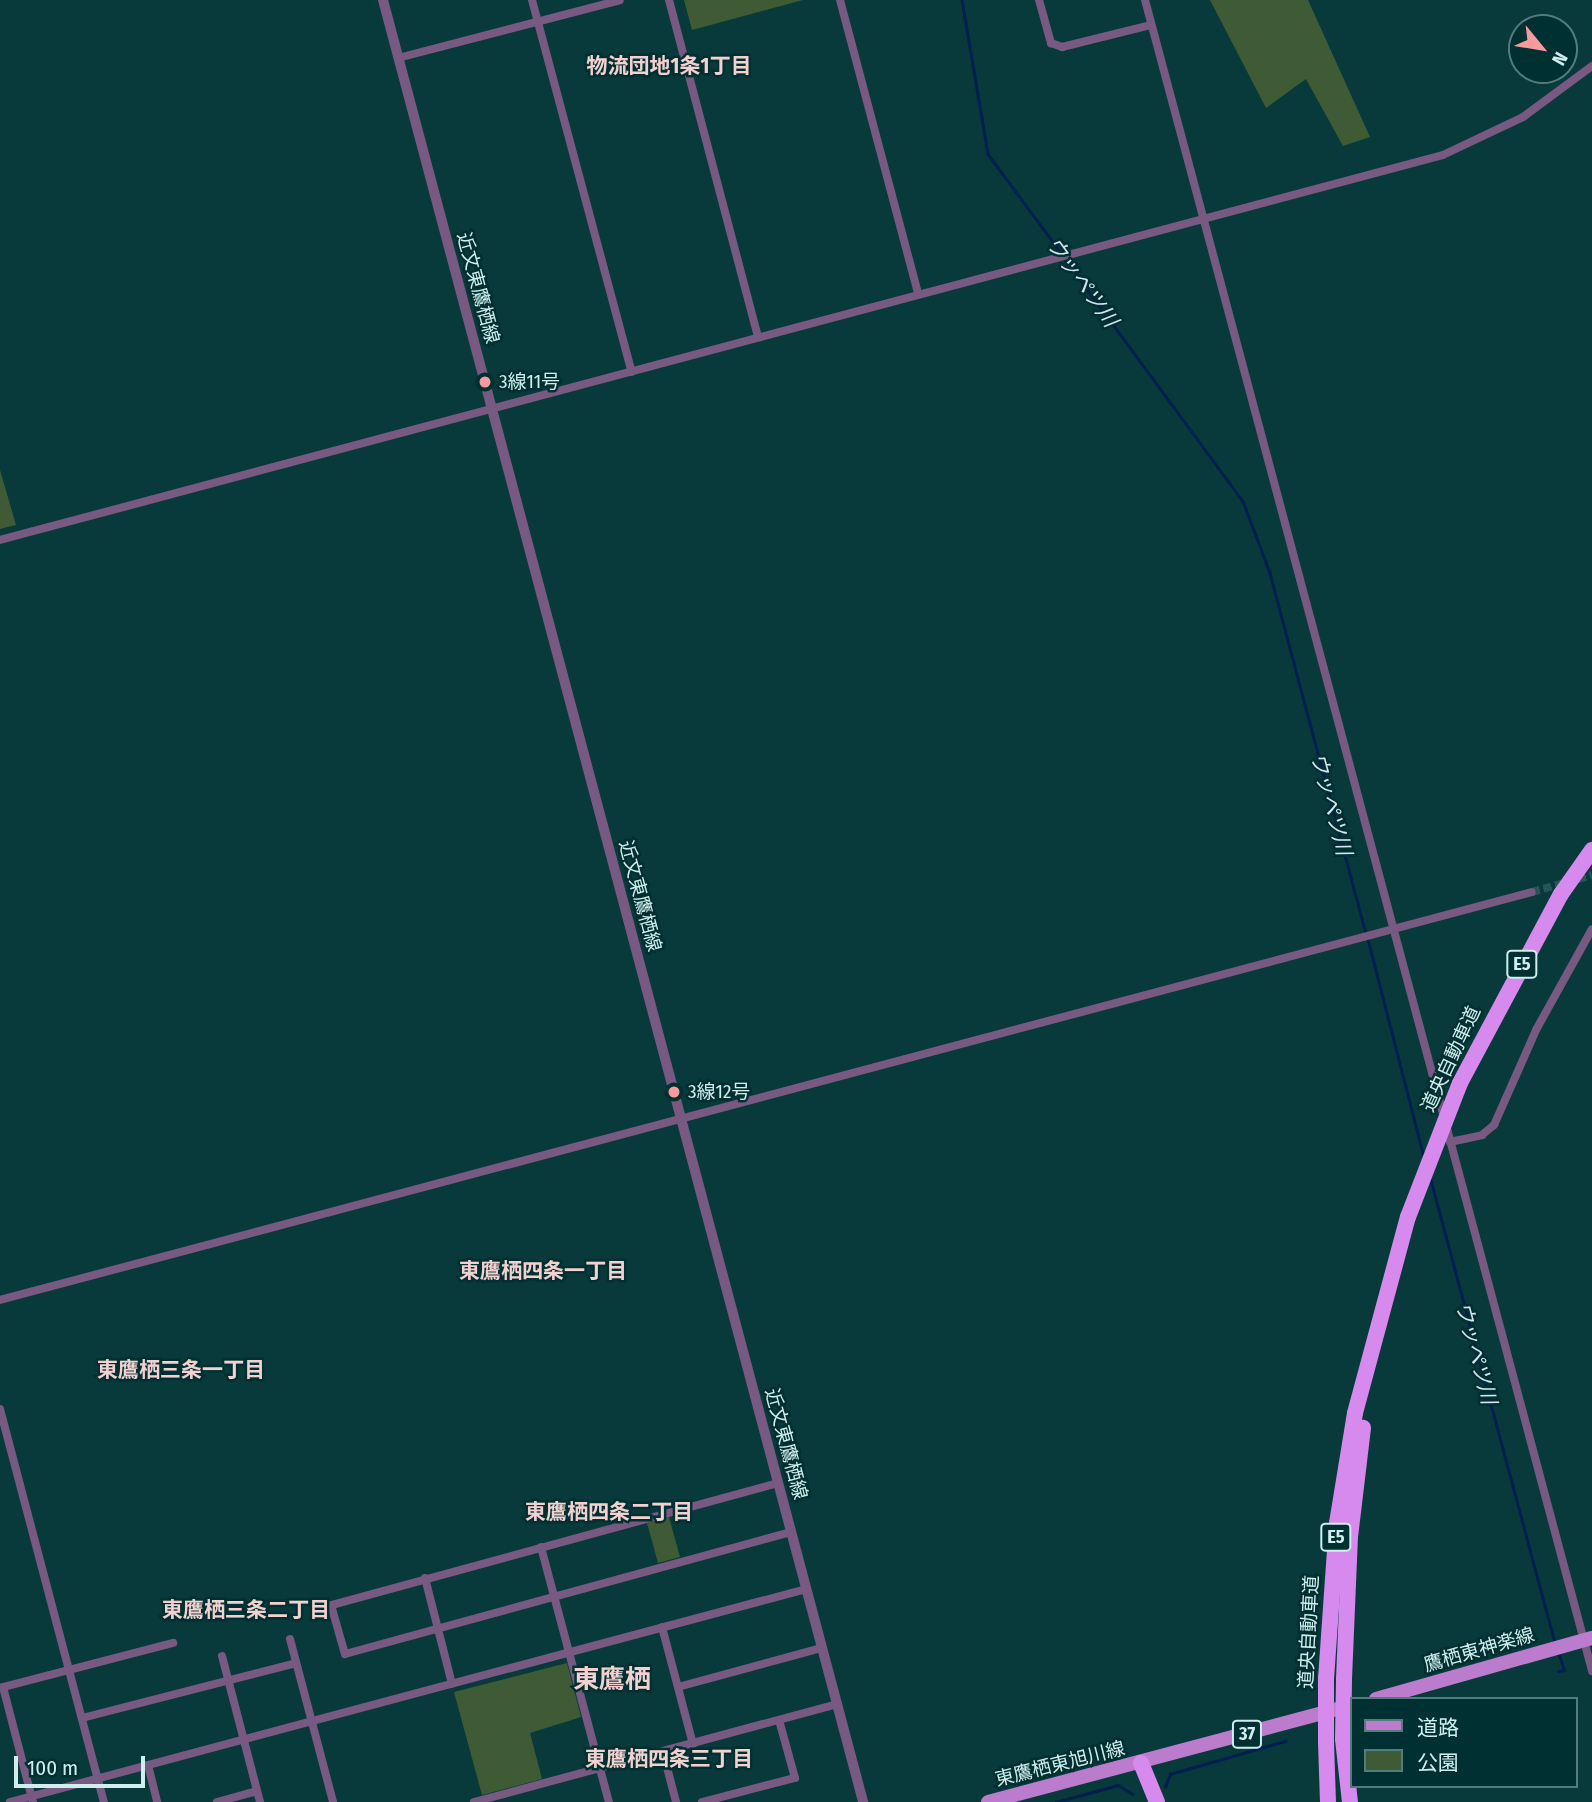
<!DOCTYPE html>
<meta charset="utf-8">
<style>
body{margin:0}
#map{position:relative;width:1592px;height:1802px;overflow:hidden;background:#083a3c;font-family:"Fira Sans Condensed","Noto Sans JP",sans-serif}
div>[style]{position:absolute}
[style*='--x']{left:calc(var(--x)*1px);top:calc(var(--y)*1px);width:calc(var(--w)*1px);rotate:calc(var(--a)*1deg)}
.green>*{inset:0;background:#3f5b35}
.stream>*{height:2.5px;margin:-1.25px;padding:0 1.25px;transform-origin:1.25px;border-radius:1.25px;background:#001f51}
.minor-tunnel>*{height:8px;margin-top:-4px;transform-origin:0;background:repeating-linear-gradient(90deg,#265557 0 8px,transparent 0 12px)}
.minor>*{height:8px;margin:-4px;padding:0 4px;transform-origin:4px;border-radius:4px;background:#785981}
.tertiary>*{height:10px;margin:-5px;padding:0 5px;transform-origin:5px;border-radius:5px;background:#785981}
.primary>*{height:14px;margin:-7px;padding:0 7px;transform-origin:7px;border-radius:7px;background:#bb7cce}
.motorway>*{height:16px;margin:-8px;padding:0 8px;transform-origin:8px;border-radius:8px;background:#d68aed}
.motorway-bridge>*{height:16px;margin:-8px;padding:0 8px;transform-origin:8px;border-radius:8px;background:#d68aed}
.dots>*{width:19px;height:19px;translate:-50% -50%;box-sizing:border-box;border:4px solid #003031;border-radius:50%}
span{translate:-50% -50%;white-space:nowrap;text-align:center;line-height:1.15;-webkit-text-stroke:5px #003031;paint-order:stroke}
.shield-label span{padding:2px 5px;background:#003031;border:2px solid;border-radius:5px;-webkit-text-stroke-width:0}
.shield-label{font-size:18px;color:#d0eeee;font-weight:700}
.street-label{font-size:19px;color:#d0eeee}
.poi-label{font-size:19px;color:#d0eeee}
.left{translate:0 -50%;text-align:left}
.neighbourhood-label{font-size:21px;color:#f4d1d1;font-weight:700}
.water-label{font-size:21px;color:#d8e3f4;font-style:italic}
.district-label{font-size:26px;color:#f4d1d1;font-weight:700}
.legend{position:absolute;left:1350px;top:1697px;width:228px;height:91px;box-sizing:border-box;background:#003031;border:2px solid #537c7d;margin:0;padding:9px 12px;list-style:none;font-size:21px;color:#d0eeee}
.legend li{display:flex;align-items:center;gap:14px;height:35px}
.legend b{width:35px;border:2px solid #537c7d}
.north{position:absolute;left:1508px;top:14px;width:70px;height:70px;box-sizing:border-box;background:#003031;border:2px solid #537c7d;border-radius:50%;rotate:120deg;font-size:19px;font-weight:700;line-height:28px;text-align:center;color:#d0eeee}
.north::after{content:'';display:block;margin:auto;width:24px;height:32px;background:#f59b9d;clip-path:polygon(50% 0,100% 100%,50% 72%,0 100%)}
.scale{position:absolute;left:14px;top:1756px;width:131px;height:32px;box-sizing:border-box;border:4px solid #d0eeee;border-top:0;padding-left:9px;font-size:21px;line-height:24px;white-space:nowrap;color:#d0eeee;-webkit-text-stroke:5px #003031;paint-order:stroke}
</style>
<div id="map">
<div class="green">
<i style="clip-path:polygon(684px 0,803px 0,692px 30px)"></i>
<i style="clip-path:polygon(1210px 0,1308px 0,1370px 137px,1343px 146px,1306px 79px,1266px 108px)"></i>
<i style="clip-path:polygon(0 470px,16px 525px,0 529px)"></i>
<i style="clip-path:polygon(669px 1517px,680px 1557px,658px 1563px,647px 1523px)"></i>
<i style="clip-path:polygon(567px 1663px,581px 1717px,530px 1733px,542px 1779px,482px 1795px,454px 1692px)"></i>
</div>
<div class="stream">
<i style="--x:962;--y:0;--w:156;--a:80.4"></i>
<i style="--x:988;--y:154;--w:124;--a:53.5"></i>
<i style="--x:1065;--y:259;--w:300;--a:53.7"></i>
<i style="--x:1243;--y:501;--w:77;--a:69.4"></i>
<i style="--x:1270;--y:573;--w:373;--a:75.1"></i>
<i style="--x:1368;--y:939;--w:225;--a:75.6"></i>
<i style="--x:1431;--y:1180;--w:479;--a:75"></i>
<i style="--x:1558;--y:1671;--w:6;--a:-9"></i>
<i style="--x:1564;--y:1670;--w:18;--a:-109"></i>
<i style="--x:1165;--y:1787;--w:14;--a:-69"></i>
<i style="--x:1170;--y:1774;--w:120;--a:-16"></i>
<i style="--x:1056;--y:1802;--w:64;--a:-15.3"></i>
<i style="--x:1118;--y:1785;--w:17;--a:31"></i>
</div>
<div class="minor-tunnel">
<i style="--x:1532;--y:892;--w:62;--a:-15.8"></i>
</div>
<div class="minor">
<i style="--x:532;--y:0;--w:385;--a:75"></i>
<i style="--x:669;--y:0;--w:349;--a:75.2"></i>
<i style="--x:840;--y:0;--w:304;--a:75.1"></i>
<i style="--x:1039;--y:0;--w:45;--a:74.4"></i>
<i style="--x:1051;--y:43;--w:12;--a:20"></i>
<i style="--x:1062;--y:47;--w:92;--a:-13.9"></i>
<i style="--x:1145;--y:0;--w:1730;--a:75.02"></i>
<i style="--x:398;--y:58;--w:229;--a:-14.6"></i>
<i style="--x:0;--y:540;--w:1493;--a:-14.94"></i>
<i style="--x:1443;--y:155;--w:89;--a:-25.4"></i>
<i style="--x:1523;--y:117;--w:86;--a:-36.5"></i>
<i style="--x:1450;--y:1142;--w:33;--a:-12"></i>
<i style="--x:1482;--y:1135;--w:16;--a:-40"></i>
<i style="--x:1494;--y:1125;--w:104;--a:-66.1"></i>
<i style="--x:1536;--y:1030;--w:115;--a:-61"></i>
<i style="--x:0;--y:1300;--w:1585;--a:-14.91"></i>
<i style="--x:0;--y:1409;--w:407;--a:75.2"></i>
<i style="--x:778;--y:1483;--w:463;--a:164.7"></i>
<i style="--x:331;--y:1605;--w:51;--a:74.1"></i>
<i style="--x:345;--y:1654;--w:463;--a:-15.3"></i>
<i style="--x:541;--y:1547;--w:264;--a:75.1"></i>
<i style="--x:425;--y:1578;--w:109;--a:75.7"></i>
<i style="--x:662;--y:1627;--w:121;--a:75.2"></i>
<i style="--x:290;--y:1639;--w:169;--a:75.2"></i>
<i style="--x:222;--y:1656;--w:151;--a:75.4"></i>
<i style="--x:3;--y:1687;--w:119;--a:75.4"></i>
<i style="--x:678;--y:1687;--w:149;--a:-15.2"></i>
<i style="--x:0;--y:1688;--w:179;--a:-14.6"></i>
<i style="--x:82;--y:1718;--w:221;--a:-14.4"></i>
<i style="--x:663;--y:1752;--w:52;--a:75.4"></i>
<i style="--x:148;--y:1765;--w:38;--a:76"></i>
<i style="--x:10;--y:1802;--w:824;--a:-14.98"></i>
<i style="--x:217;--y:1802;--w:41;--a:-15.4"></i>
<i style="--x:474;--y:1802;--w:377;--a:-15.1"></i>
<i style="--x:702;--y:1802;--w:96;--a:-14.5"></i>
<i style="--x:795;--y:1778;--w:60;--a:-105.4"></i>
</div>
<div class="tertiary">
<i style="--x:383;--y:0;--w:1865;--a:75.08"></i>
</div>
<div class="primary">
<i style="--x:1376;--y:1699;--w:224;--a:-15.8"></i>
<i style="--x:988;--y:1802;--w:377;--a:-14.9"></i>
</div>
<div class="motorway">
<i style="--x:1460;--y:1083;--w:214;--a:-61.9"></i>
<i style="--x:1561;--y:894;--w:54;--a:-54.8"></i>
<i style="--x:1326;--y:1679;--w:156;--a:-86"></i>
<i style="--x:1337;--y:1523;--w:111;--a:-80.7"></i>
<i style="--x:1355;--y:1413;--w:203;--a:-74.9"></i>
<i style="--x:1344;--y:1679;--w:142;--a:-87.6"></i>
<i style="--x:1350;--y:1537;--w:110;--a:-83.2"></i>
<i style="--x:1343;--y:1739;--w:63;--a:83.7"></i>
<i style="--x:1326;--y:1742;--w:60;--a:88.1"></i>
<i style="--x:1141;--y:1763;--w:42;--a:67.7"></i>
</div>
<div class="motorway-bridge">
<i style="--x:1408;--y:1217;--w:144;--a:-68.8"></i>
<i style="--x:1343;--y:1739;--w:60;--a:-89"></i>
<i style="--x:1326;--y:1742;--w:63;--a:-90"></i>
</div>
<div class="dots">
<i style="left:485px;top:382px;background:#f59b9d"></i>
<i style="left:674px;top:1092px;background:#f59b9d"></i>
</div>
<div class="shield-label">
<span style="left:1522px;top:964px">E5</span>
<span style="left:1336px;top:1537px">E5</span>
<span style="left:1247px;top:1734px">37</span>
</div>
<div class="street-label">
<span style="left:478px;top:288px;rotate:75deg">近文東鷹栖線</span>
<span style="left:640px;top:896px;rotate:75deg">近文東鷹栖線</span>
<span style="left:1451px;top:1059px;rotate:-65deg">道央自動車道</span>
<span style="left:786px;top:1444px;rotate:75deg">近文東鷹栖線</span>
<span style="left:1309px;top:1632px;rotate:-87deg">道央自動車道</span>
<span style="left:1479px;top:1650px;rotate:-16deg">鷹栖東神楽線</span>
<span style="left:1060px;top:1764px;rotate:-14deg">東鷹栖東旭川線</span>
</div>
<div class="poi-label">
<span class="left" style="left:499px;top:382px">3線11号</span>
<span class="left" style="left:688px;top:1092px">3線12号</span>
</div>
<div class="neighbourhood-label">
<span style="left:669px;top:66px">物流団地1条1丁目</span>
<span style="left:543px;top:1271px">東鷹栖四条一丁目</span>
<span style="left:181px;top:1370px">東鷹栖三条一丁目</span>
<span style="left:609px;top:1512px">東鷹栖四条二丁目</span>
<span style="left:246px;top:1610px">東鷹栖三条二丁目</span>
<span style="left:669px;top:1759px">東鷹栖四条三丁目</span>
</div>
<div class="water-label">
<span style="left:1082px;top:282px;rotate:54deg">ウッペツ川</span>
<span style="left:1331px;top:804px;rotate:75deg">ウッペツ川</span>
<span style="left:1476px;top:1353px;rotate:75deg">ウッペツ川</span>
</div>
<div class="district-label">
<span style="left:612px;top:1680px">東鷹栖</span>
</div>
<ul class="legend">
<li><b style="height:9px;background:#bb7cce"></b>道路</li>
<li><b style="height:19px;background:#3f5b35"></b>公園</li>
</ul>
<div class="north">N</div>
<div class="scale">100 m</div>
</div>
